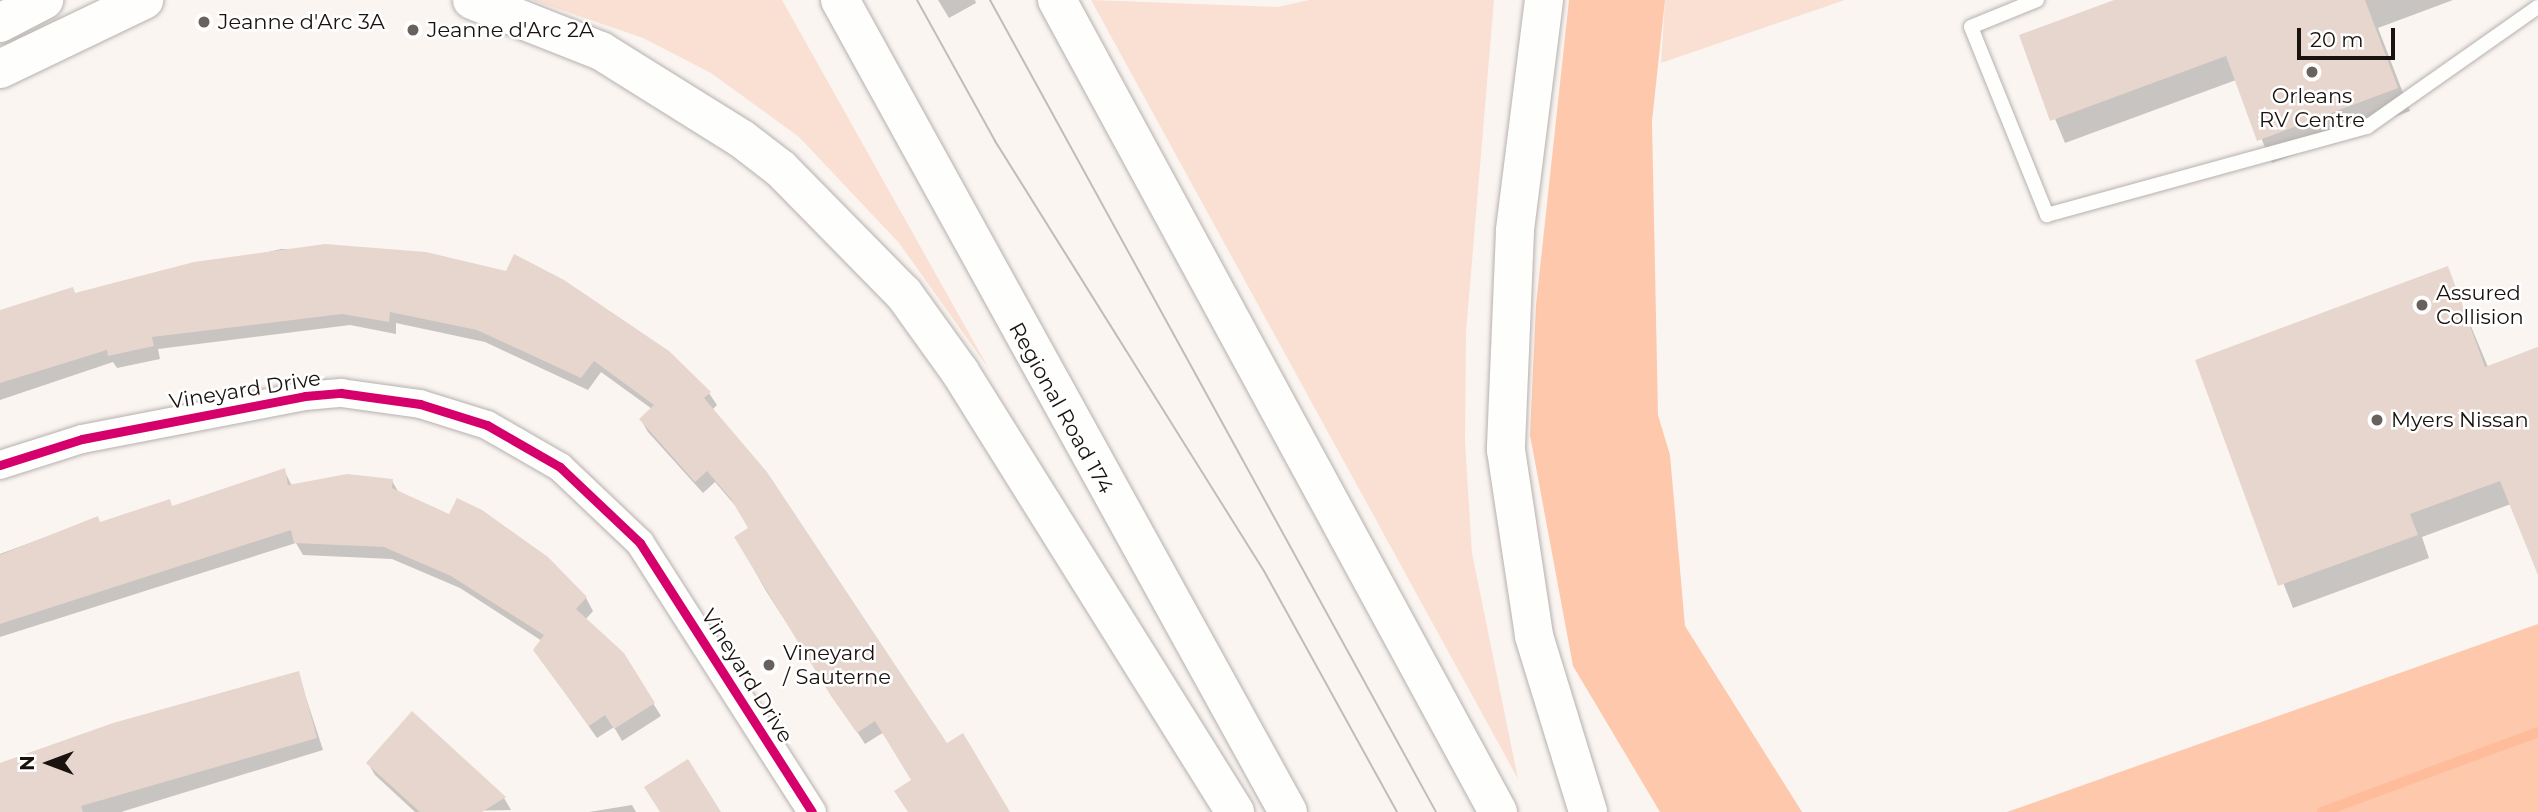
<!DOCTYPE html>
<style>
body{margin:0}
#map{position:relative;width:2538px;height:812px;overflow:hidden;background:#fbf5f2;font-family:Montserrat,sans-serif}
div>[style]{position:absolute}
[style*='--x']{left:calc(var(--x)*1px);top:calc(var(--y)*1px);width:calc(var(--w)*1px);rotate:calc(var(--a)*1deg)}
.green>*{inset:0;background:#f9e0d3}
.forest>*{inset:0;background:#fdc8ac}
.shadow>*{inset:0;background:#0003}
.stream>*{height:10px;margin:-5px;padding:0 5px;transform-origin:5px;border-radius:5px;background:#febc9a}
.building>*{inset:0;background:#e7d6cd}
.roads{filter:drop-shadow(0 0 2px #b6b1ae) drop-shadow(0 0 2px #b6b1ae)}
.service>*{height:14px;margin:-7px;padding:0 7px;transform-origin:7px;border-radius:7px;background:#fefefd}
.minor>*{height:28px;margin:-14px;padding:0 14px;transform-origin:14px;border-radius:14px;background:#fefefd}
.secondary>*{height:38px;margin:-19px;padding:0 19px;transform-origin:19px;border-radius:19px;background:#fefefd}
.motorway>*{height:38px;margin:-19px;padding:0 19px;transform-origin:19px;border-radius:19px;background:#fefefd}
.tram>*{height:2px;margin:-1px;padding:0 1px;transform-origin:1px;border-radius:1px;background:#bfbdbc}
.cycleway>*{height:9px;margin:-4.5px;padding:0 4.5px;transform-origin:4.5px;border-radius:4.5px;background:#d6006c}
.dots>*{width:19px;height:19px;translate:-50% -50%;box-sizing:border-box;border:4px solid #fff;border-radius:50%}
span{translate:-50% -50%;white-space:nowrap;text-align:center;line-height:1.15;-webkit-text-stroke:5px #fff;paint-order:stroke}
.poi-label{font-size:21px;color:#19120f}
.left{translate:0 -50%;text-align:left}
.street-label{font-size:21px;color:#19120f}
.north{position:absolute;left:14px;top:728px;width:70px;height:70px;-webkit-text-stroke:5px #fff;paint-order:stroke;rotate:270deg;font-size:19px;font-weight:700;line-height:28px;text-align:center;color:#19120f}
.north::after{content:'';display:block;margin:auto;width:24px;height:32px;background:#19120f;clip-path:polygon(50% 0,100% 100%,50% 72%,0 100%)}
.scale{position:absolute;left:2297px;top:28px;width:98px;height:32px;box-sizing:border-box;border:4px solid #19120f;border-top:0;padding-left:9px;font-size:21px;line-height:24px;white-space:nowrap;color:#19120f;-webkit-text-stroke:5px #fff;paint-order:stroke}
</style>
<div id="map">
<div class="green">
<i style="clip-path:polygon(532px 0,782px 0,989px 369px,899px 243px,799px 137px,711px 73px,643px 38px)"></i>
<i style="clip-path:polygon(1091px 0,1278px 7px,1309px 0,1494px 0,1466px 333px,1465px 441px,1472px 553px,1518px 779px)"></i>
<i style="clip-path:polygon(1665px 0,1845px 0,1661px 63px)"></i>
</div>
<div class="forest">
<i style="clip-path:polygon(1569px 0,1665px 0,1652px 121px,1658px 415px,1670px 455px,1685px 626px,1802px 812px,1660px 812px,1573px 666px,1530px 435px,1536px 305px)"></i>
<i style="clip-path:polygon(2538px 624px,2538px 812px,2007px 812px)"></i>
</div>
<div class="shadow">
<i style="clip-path:polygon(938px 0,975px 0,976px 3px,949px 18px)"></i>
<i style="clip-path:polygon(2119px 0,2453px 0,2378px 28px,2410px 111px,2272px 163px,2236px 80px,2065px 143px,2021px 36px)"></i>
<i style="clip-path:polygon(281px 249px,426px 254px,507px 273px,514px 257px,668px 352px,709px 393px,717px 405px,712px 410px,946px 746px,1009px 812px,909px 812px,913px 781px,884px 732px,865px 744px,766px 591px,736px 537px,750px 528px,740px 511px,715px 482px,703px 493px,648px 432px,641px 420px,652px 409px,601px 372px,588px 390px,485px 342px,396px 323px,396px 334px,350px 325px,158px 349px,160px 359px,117px 368px,113px 362px,0 400px,0 314px)"></i>
<i style="clip-path:polygon(2447px 269px,2488px 367px,2538px 347px,2538px 574px,2511px 504px,2422px 537px,2429px 558px,2293px 608px,2197px 361px)"></i>
<i style="clip-path:polygon(284px 470px,292px 486px,392px 481px,399px 493px,586px 598px,593px 611px,585px 620px,622px 654px,661px 716px,622px 741px,614px 727px,597px 738px,535px 650px,542px 641px,460px 588px,392px 559px,303px 555px,296px 543px,0 637px,0 554px,97px 518px,101px 524px,172px 507px)"></i>
<i style="clip-path:polygon(298px 673px,323px 750px,121px 812px,0 812px,0 764px)"></i>
<i style="clip-path:polygon(412px 714px,504px 798px,511px 810px,415px 812px,375px 775px,368px 763px)"></i>
<i style="clip-path:polygon(632px 805px,636px 812px,589px 812px)"></i>
</div>
<div class="stream">
<i style="--x:2322;--y:812;--w:230;--a:-20.3"></i>
</div>
<div class="building">
<i style="clip-path:polygon(2114px 0,2365px 0,2398px 88px,2257px 141px,2226px 56px,2050px 121px,2019px 35px)"></i>
<i style="clip-path:polygon(325px 244px,426px 252px,506px 271px,514px 254px,564px 280px,669px 351px,711px 392px,704px 398px,767px 472px,947px 743px,963px 733px,1010px 812px,908px 812px,894px 791px,911px 780px,875px 721px,857px 733px,831px 696px,734px 537px,748px 528px,731px 499px,707px 471px,695px 482px,639px 419px,654px 405px,594px 361px,581px 378px,477px 330px,390px 312px,389px 322px,342px 314px,152px 337px,154px 346px,108px 356px,107px 350px,0 383px,0 310px,73px 287px,75px 293px,194px 262px)"></i>
<i style="clip-path:polygon(2448px 266px,2485px 367px,2538px 347px,2538px 575px,2500px 481px,2410px 514px,2418px 535px,2278px 586px,2195px 360px)"></i>
<i style="clip-path:polygon(285px 468px,288px 485px,347px 474px,393px 479px,392px 488px,449px 514px,457px 498px,482px 510px,548px 557px,587px 597px,576px 609px,624px 653px,655px 703px,614px 729px,605px 715px,589px 726px,533px 650px,544px 635px,451px 576px,384px 547px,294px 543px,291px 530px,0 624px,0 555px,98px 516px,100px 522px,170px 499px,172px 506px)"></i>
<i style="clip-path:polygon(299px 671px,317px 738px,81px 806px,83px 812px,0 812px,0 763px,113px 723px)"></i>
<i style="clip-path:polygon(412px 711px,506px 797px,482px 812px,420px 812px,366px 763px)"></i>
<i style="clip-path:polygon(688px 759px,721px 812px,660px 812px,644px 787px)"></i>
</div>
<div class="roads">
<div class="service">
<i style="--x:2037;--y:0;--w:71;--a:157.8"></i>
<i style="--x:1971;--y:27;--w:203;--a:68"></i>
<i style="--x:2047;--y:215;--w:332;--a:-15.4"></i>
<i style="--x:2367;--y:127;--w:209;--a:-35.1"></i>
</div>
<div class="minor">
<i style="--x:0;--y:465;--w:86;--a:-17.6"></i>
<i style="--x:82;--y:439;--w:227;--a:-10.9"></i>
<i style="--x:305;--y:396;--w:36;--a:-5"></i>
<i style="--x:341;--y:393;--w:80;--a:7.9"></i>
<i style="--x:420;--y:404;--w:70;--a:17.4"></i>
<i style="--x:487;--y:425;--w:84;--a:29.9"></i>
<i style="--x:560;--y:467;--w:110;--a:43.5"></i>
<i style="--x:640;--y:543;--w:319;--a:57.4"></i>
</div>
<div class="secondary">
<i style="--x:0;--y:23;--w:50;--a:-27.6"></i>
<i style="--x:0;--y:69;--w:160;--a:-25.6"></i>
</div>
<div class="motorway">
<i style="--x:472;--y:0;--w:139;--a:21.6"></i>
<i style="--x:601;--y:51;--w:166;--a:32"></i>
<i style="--x:742;--y:139;--w:49;--a:37.6"></i>
<i style="--x:781;--y:169;--w:175;--a:45.5"></i>
<i style="--x:904;--y:294;--w:96;--a:54.3"></i>
<i style="--x:960;--y:372;--w:519;--a:57.99"></i>
<i style="--x:840;--y:0;--w:927;--a:61.11"></i>
<i style="--x:1057;--y:0;--w:924;--a:61.49"></i>
<i style="--x:1544;--y:0;--w:233;--a:97.2"></i>
<i style="--x:1515;--y:231;--w:219;--a:92.4"></i>
<i style="--x:1506;--y:450;--w:188;--a:81.4"></i>
<i style="--x:1534;--y:636;--w:184;--a:72.9"></i>
</div>
</div>
<div class="tram">
<i style="--x:917;--y:0;--w:161;--a:61"></i>
<i style="--x:995;--y:141;--w:507;--a:57.97"></i>
<i style="--x:1264;--y:571;--w:275;--a:61.1"></i>
<i style="--x:990;--y:0;--w:926;--a:61.22"></i>
</div>
<div class="cycleway">
<i style="--x:0;--y:465;--w:86;--a:-17.6"></i>
<i style="--x:82;--y:439;--w:227;--a:-10.9"></i>
<i style="--x:305;--y:396;--w:36;--a:-5"></i>
<i style="--x:341;--y:393;--w:80;--a:7.9"></i>
<i style="--x:420;--y:404;--w:70;--a:17.4"></i>
<i style="--x:487;--y:425;--w:84;--a:29.9"></i>
<i style="--x:560;--y:467;--w:110;--a:43.5"></i>
<i style="--x:640;--y:543;--w:319;--a:57.4"></i>
</div>
<div class="dots">
<i style="left:204px;top:22px;background:#68615e"></i>
<i style="left:413px;top:30px;background:#68615e"></i>
<i style="left:2312px;top:72px;background:#68615e"></i>
<i style="left:2422px;top:305px;background:#68615e"></i>
<i style="left:2377px;top:420px;background:#68615e"></i>
<i style="left:769px;top:665px;background:#68615e"></i>
</div>
<div class="poi-label">
<span class="left" style="left:218px;top:22px">Jeanne d'Arc 3A</span>
<span class="left" style="left:427px;top:30px">Jeanne d'Arc 2A</span>
<span style="left:2312px;top:108px">Orleans<br>RV Centre</span>
<span class="left" style="left:2436px;top:305px">Assured<br>Collision</span>
<span class="left" style="left:2391px;top:420px">Myers Nissan</span>
<span class="left" style="left:783px;top:665px">Vineyard<br>/ Sauterne</span>
</div>
<div class="street-label">
<span style="left:245px;top:390px;rotate:-9deg">Vineyard Drive</span>
<span style="left:1061px;top:408px;rotate:61deg">Regional Road 174</span>
<span style="left:747px;top:676px;rotate:58deg">Vineyard Drive</span>
</div>
<div class="north">N</div>
<div class="scale">20 m</div>
</div>
